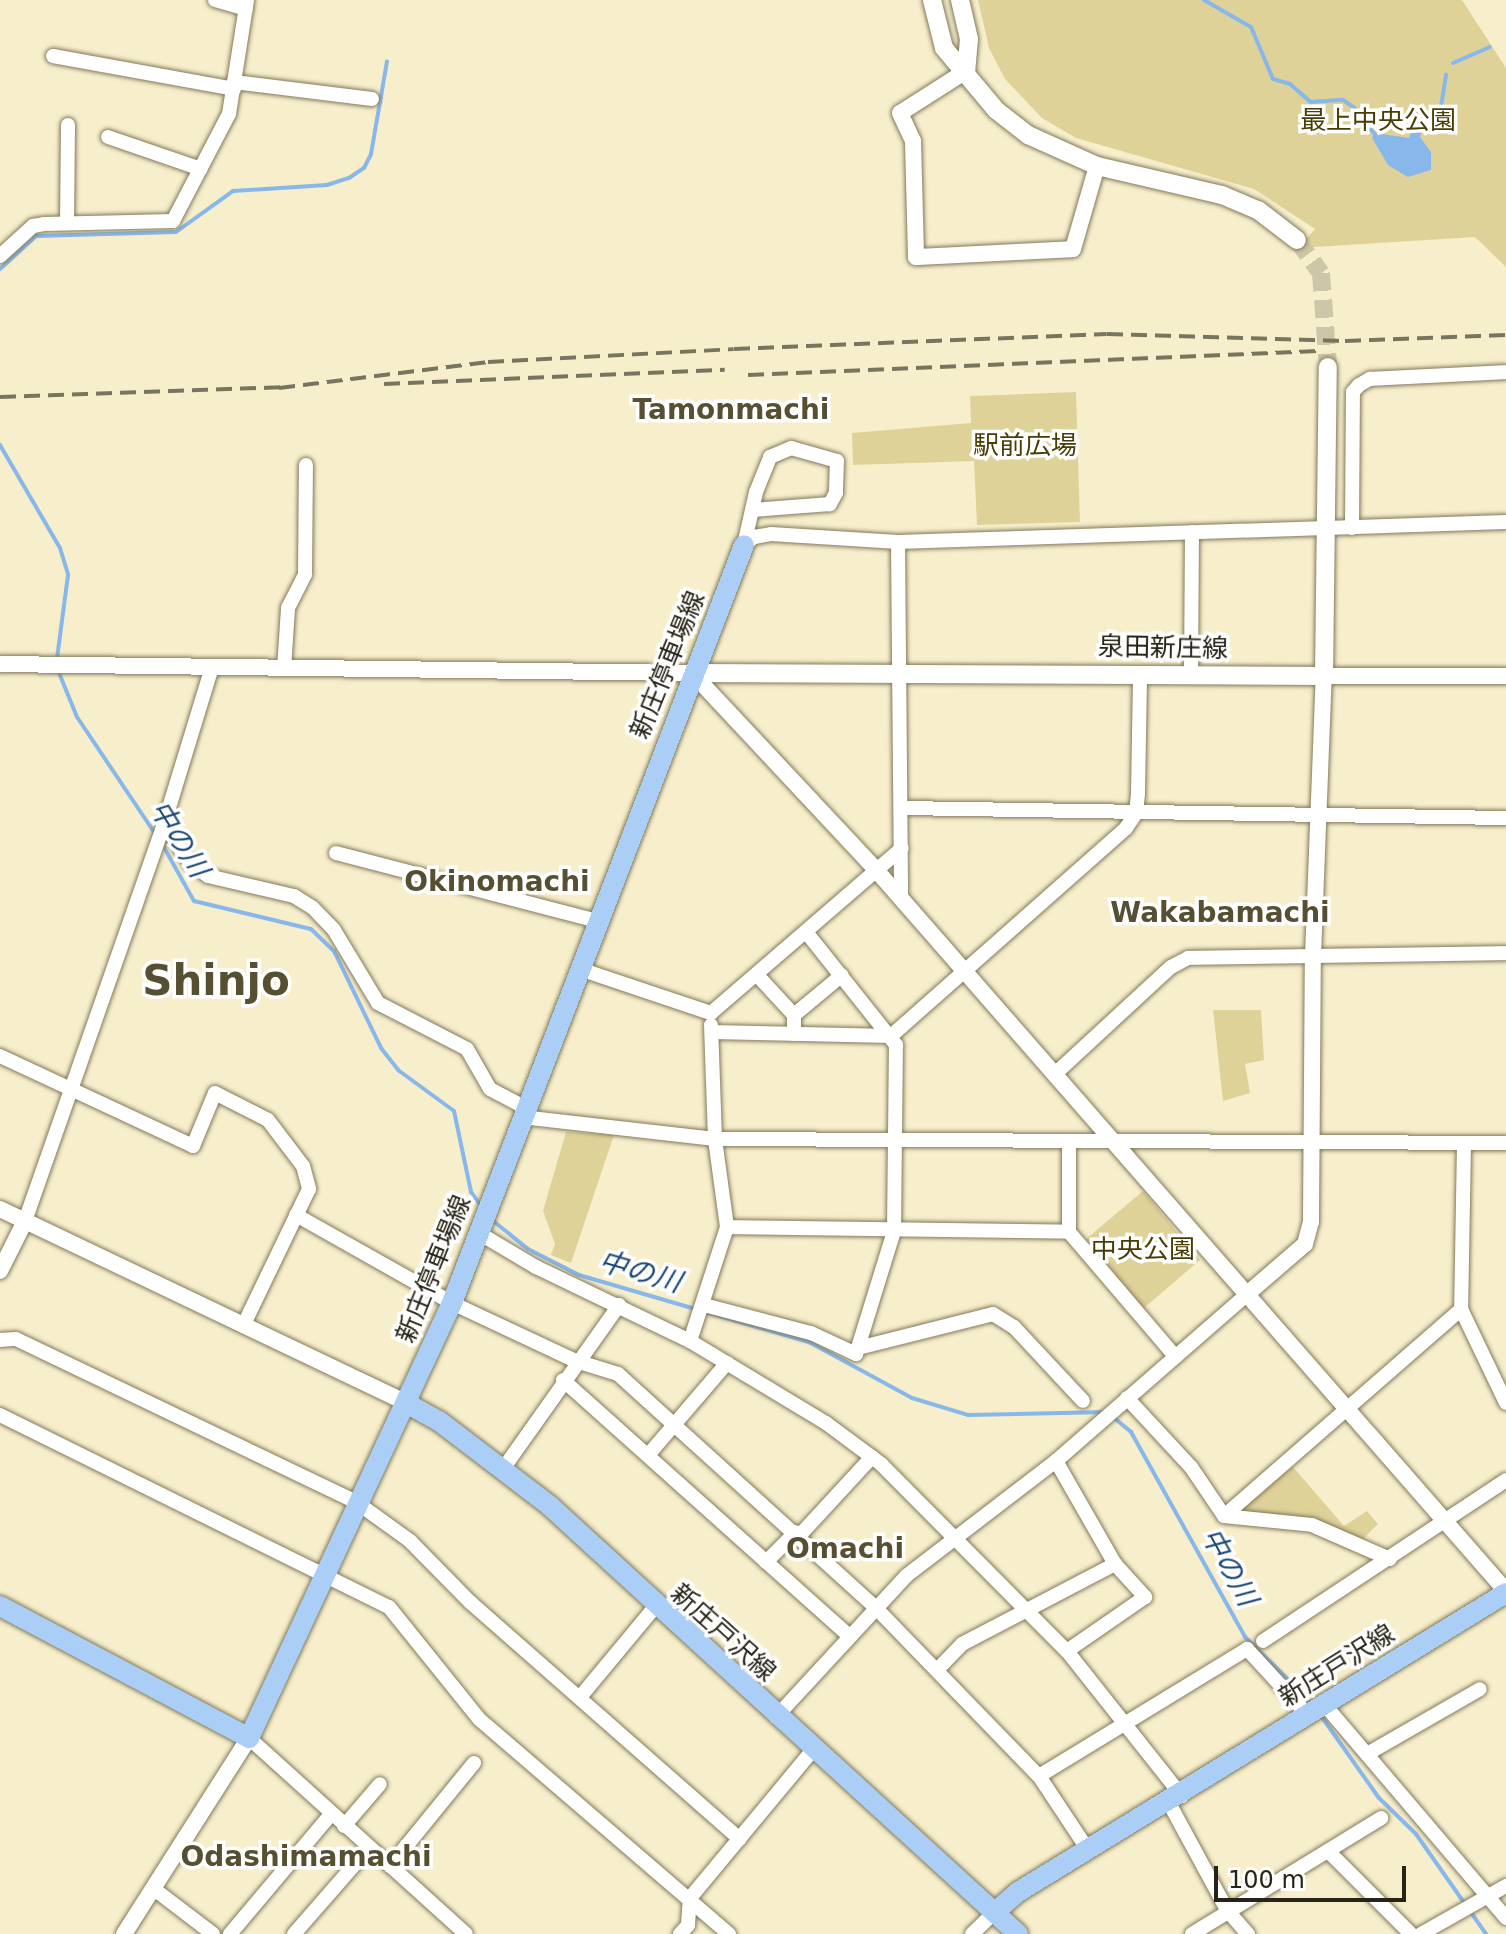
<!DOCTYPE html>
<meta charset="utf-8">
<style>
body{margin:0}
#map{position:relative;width:1506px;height:1934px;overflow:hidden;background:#f7efcc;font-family:"DejaVu Sans","Noto Sans JP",sans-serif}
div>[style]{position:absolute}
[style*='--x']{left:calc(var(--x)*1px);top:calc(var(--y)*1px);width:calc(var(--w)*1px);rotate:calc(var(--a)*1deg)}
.green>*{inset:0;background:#dfd299}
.water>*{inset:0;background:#88b7eb}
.stream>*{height:4px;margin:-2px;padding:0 2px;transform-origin:2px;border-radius:2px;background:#88b7eb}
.secondary-tunnel>*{height:18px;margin-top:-9px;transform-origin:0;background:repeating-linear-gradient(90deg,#cdc6a8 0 18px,transparent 0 27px)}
.roads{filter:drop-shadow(0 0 2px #817a5b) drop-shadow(0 0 2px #817a5b)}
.minor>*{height:14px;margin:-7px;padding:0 7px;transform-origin:7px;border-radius:7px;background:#fff}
.tertiary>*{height:16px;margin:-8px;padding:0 8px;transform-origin:8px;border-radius:8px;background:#fff}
.secondary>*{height:18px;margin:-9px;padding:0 9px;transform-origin:9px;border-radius:9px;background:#fff}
.primary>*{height:20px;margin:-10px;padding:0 10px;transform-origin:10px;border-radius:10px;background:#aacef5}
.rail>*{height:4px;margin-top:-2px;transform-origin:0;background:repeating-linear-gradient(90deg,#79745e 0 16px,transparent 0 24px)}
span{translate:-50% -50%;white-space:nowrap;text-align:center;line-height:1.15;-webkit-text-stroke:7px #fff;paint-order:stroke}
.park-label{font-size:26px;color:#483d03}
.street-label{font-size:26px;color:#272417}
.neighbourhood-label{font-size:28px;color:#564f31;font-weight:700}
.water-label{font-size:28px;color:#184878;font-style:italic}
.town-label{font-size:42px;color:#564f31;font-weight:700}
.scale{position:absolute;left:1214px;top:1866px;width:192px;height:36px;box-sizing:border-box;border:4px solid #272417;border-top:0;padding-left:10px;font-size:24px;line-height:28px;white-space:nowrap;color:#272417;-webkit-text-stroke:6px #fff;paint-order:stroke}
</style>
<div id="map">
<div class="green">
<i style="clip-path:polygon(978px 0,1462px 0,1506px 68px,1506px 267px,1475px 237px,1299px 248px,1315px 229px,1254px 189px,1076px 138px,1042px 118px,1005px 79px,989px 48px)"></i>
<i style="clip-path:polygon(1076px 392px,1080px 522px,977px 525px,974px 461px,853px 465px,852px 433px,971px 423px,970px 396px)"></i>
<i style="clip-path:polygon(1213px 1010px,1261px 1010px,1264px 1060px,1245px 1064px,1250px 1093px,1223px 1101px)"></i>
<i style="clip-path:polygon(566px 1132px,614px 1135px,571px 1263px,551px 1255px,555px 1244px,543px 1211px)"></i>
<i style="clip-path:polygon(1143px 1191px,1200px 1260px,1144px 1308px,1086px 1239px)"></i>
<i style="clip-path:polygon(1293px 1467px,1344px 1526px,1367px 1511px,1378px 1524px,1362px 1540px,1241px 1515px,1238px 1510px)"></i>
</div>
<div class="water">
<i style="clip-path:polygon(1417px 112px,1427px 115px,1420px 137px,1431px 152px,1431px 170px,1408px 177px,1388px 165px,1372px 138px,1375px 133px,1409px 138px)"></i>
</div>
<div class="stream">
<i style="--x:1204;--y:0;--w:54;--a:29.9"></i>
<i style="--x:1251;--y:27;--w:56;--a:67.1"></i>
<i style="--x:1273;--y:79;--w:18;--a:16"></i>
<i style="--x:1290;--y:84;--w:28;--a:41"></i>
<i style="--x:1311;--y:102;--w:32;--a:-4"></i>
<i style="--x:1343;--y:100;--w:16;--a:35"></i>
<i style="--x:1453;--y:63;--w:40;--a:-23.4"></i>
<i style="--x:1422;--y:119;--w:19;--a:-18"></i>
<i style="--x:1440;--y:113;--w:39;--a:-81"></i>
<i style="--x:1364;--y:121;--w:22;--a:51"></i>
<i style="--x:0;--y:269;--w:49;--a:-42.5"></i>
<i style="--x:36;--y:236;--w:140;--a:-1.6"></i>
<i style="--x:176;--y:232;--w:70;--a:-35.7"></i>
<i style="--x:233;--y:191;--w:94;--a:-3.7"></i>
<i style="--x:327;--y:185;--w:23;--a:-18"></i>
<i style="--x:349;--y:178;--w:18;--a:-34"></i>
<i style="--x:364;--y:168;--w:16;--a:-63"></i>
<i style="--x:371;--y:154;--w:94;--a:-80.2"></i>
<i style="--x:0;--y:445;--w:119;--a:59.8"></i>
<i style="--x:60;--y:548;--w:28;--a:73"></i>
<i style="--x:68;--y:575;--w:85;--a:97.5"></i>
<i style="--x:57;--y:668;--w:53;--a:67.8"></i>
<i style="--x:77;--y:717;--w:142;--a:56.2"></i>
<i style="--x:161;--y:842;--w:68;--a:60.8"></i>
<i style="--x:194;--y:901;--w:120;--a:13.5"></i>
<i style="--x:311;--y:929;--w:32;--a:44"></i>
<i style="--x:334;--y:951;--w:108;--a:64.1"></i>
<i style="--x:381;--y:1048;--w:28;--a:52"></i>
<i style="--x:398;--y:1070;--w:69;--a:36.2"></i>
<i style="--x:454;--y:1111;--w:83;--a:78.1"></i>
<i style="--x:471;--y:1192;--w:19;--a:54"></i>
<i style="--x:492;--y:1220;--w:46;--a:38.9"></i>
<i style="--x:528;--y:1249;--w:57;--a:27"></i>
<i style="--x:579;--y:1275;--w:242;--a:16.3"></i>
<i style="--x:811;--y:1343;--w:115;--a:28.6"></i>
<i style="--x:912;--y:1398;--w:59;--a:16.9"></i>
<i style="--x:968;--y:1415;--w:139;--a:-1.2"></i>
<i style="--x:1114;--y:1418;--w:22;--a:39"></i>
<i style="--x:1131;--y:1432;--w:235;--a:60.9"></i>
<i style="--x:1245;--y:1637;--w:94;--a:44.6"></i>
<i style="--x:1319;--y:1713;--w:104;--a:54.8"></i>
<i style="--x:1379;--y:1798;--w:52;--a:44.2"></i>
<i style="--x:1416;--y:1834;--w:122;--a:55"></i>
</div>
<div class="secondary-tunnel">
<i style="--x:1297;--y:240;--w:41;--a:54"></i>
<i style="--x:1321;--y:273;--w:94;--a:85.7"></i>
</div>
<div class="roads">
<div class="minor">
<i style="--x:215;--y:0;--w:32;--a:16"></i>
<i style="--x:53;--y:56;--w:184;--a:10.3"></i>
<i style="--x:234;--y:82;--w:139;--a:7"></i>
<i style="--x:108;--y:137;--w:98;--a:19"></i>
<i style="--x:67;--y:222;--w:97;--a:-89.4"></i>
<i style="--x:0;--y:256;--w:45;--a:-42.3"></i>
<i style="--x:33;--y:226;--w:11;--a:-10"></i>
<i style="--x:44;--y:224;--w:129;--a:-1.3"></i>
<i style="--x:173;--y:221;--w:121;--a:-62.4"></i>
<i style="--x:229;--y:114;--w:115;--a:-81"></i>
<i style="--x:1352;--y:528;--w:136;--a:-89.6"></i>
<i style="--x:1353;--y:392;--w:9;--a:-49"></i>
<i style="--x:1359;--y:385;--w:13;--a:-29"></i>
<i style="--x:1370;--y:379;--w:136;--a:-2.9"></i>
<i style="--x:898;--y:542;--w:357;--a:89.5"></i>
<i style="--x:744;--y:545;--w:13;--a:-39"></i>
<i style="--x:754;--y:537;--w:17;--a:-10"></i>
<i style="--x:771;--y:534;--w:127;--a:3.6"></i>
<i style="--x:898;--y:542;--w:608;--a:-1.88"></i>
<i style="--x:744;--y:545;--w:54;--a:-77.2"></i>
<i style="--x:756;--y:492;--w:38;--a:-68"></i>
<i style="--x:770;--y:457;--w:23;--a:-23"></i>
<i style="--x:791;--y:448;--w:48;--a:15.8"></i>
<i style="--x:837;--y:461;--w:32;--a:92"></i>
<i style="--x:836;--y:493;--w:13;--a:119"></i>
<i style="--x:830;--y:504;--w:78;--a:175.6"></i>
<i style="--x:284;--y:669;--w:61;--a:-86.2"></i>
<i style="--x:288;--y:608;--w:38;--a:-63"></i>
<i style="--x:305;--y:574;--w:109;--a:-89.5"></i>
<i style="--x:1191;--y:675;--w:143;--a:-89.6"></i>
<i style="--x:902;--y:808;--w:604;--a:0.95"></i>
<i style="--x:164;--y:824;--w:48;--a:56"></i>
<i style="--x:191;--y:864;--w:21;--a:35"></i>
<i style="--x:208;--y:876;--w:88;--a:13.1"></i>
<i style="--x:294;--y:896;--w:22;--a:32"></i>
<i style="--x:313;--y:908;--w:30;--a:46"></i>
<i style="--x:334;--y:930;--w:85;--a:58.9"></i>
<i style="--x:378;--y:1003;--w:100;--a:27.3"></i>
<i style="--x:467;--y:1049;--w:46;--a:60.1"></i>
<i style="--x:490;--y:1089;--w:41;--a:27.8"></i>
<i style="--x:336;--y:853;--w:270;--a:14.6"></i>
<i style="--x:580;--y:969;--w:138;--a:18.6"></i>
<i style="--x:711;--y:1013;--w:252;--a:-40.8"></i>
<i style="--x:758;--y:976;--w:53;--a:47.3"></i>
<i style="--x:712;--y:1032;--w:179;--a:1.3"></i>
<i style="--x:891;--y:1036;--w:314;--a:-41.5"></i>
<i style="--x:1126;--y:828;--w:18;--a:-56"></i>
<i style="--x:1136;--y:813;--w:20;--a:-84"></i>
<i style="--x:1138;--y:793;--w:120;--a:-89"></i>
<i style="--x:794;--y:1034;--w:19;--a:-90"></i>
<i style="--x:794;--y:1015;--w:62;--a:-39.8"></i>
<i style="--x:0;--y:1056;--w:213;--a:25"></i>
<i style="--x:193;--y:1146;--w:57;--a:-67.5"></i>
<i style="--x:215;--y:1093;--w:59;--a:27"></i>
<i style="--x:268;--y:1120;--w:58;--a:52.7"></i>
<i style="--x:303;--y:1166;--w:24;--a:75"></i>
<i style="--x:309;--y:1189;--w:152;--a:115.7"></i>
<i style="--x:1056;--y:1073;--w:156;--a:-42.7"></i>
<i style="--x:1171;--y:967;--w:19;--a:-28"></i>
<i style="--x:1188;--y:958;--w:318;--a:-0.9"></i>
<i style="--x:522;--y:1117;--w:194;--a:6.5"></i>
<i style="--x:715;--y:1139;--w:791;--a:0.29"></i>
<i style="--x:1069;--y:1142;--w:90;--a:90"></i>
<i style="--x:1069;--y:1232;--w:163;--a:49.5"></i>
<i style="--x:1464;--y:1144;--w:165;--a:91"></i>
<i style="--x:1461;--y:1309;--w:104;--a:64.4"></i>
<i style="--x:296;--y:1215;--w:179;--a:29.4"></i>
<i style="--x:452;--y:1303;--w:137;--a:25.1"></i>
<i style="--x:576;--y:1361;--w:44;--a:17.2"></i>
<i style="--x:618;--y:1374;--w:347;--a:42.2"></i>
<i style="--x:875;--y:1607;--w:235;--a:45.9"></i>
<i style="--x:1039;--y:1776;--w:89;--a:56.5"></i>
<i style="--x:25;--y:1221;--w:421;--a:-70.7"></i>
<i style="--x:164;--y:824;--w:161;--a:-73"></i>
<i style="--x:727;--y:1227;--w:342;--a:0.8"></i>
<i style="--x:477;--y:1232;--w:69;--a:30.7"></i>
<i style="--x:536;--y:1267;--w:171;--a:25.7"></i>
<i style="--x:690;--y:1341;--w:159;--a:31.1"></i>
<i style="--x:826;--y:1423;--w:69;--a:36.7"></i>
<i style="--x:881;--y:1464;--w:264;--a:45.2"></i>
<i style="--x:1067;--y:1651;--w:185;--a:51.6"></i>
<i style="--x:704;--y:1305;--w:111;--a:14.7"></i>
<i style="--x:811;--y:1333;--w:50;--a:25"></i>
<i style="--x:856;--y:1354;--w:129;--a:-72.8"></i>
<i style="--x:894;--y:1231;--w:186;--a:-89.4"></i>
<i style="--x:896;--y:1045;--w:143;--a:-128.5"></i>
<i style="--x:0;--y:1340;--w:16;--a:-4"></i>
<i style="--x:16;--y:1339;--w:377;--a:25.6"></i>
<i style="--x:356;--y:1502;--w:67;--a:35.8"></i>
<i style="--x:410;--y:1541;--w:86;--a:45.5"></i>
<i style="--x:470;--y:1602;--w:359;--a:41.3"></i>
<i style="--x:690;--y:1341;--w:120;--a:-72"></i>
<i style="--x:727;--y:1227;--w:89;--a:-97.8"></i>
<i style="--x:715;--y:1139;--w:114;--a:-92"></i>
<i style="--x:858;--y:1348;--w:139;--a:-14.1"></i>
<i style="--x:993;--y:1314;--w:25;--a:32"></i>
<i style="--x:1014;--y:1327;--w:101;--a:47"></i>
<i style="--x:563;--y:1380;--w:384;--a:41.8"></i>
<i style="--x:1127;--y:1398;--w:94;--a:47.2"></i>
<i style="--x:1191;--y:1467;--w:59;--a:56"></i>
<i style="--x:0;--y:1415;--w:434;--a:26.3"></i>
<i style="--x:389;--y:1607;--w:144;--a:51.2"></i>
<i style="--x:479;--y:1719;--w:330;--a:40.7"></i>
<i style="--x:649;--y:1454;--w:120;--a:-49.4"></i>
<i style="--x:1056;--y:1461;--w:119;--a:60.2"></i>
<i style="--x:1115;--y:1564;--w:45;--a:47.7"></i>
<i style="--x:1145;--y:1597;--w:95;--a:145.3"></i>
<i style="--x:503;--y:1469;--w:201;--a:-54.7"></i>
<i style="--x:1224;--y:1516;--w:315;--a:-41.1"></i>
<i style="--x:1224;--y:1516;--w:88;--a:5.8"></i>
<i style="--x:1312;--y:1525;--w:85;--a:23.6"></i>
<i style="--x:800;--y:1535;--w:106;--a:-47.3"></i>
<i style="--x:766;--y:1562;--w:42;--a:-45"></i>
<i style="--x:1263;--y:1641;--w:291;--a:-33.5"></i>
<i style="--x:937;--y:1670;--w:36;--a:-46"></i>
<i style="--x:962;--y:1644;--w:173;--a:-27.6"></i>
<i style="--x:581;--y:1696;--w:116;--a:-50.3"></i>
<i style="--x:1324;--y:1704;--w:281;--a:49.6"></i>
<i style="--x:776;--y:1717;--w:192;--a:-47.3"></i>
<i style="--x:906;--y:1576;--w:189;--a:-37.5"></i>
<i style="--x:1056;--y:1461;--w:252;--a:-41.1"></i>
<i style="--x:249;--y:1738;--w:292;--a:42.1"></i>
<i style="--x:1367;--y:1754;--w:130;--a:-29.9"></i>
<i style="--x:1039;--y:1776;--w:244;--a:-31.4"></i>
<i style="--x:1247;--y:1649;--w:88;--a:47.3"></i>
<i style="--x:1169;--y:1803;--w:122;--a:61.5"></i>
<i style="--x:1227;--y:1910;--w:32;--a:49"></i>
<i style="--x:344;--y:1826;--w:55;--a:-49.4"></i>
<i style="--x:1328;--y:1851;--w:117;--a:45"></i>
<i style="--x:390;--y:1866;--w:133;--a:-50.8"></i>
<i style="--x:154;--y:1889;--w:74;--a:37.3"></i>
<i style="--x:230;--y:1934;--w:157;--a:-49.9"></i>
<i style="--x:294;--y:1934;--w:114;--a:-48.9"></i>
<i style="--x:680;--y:1934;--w:12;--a:-48"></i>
<i style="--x:688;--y:1925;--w:27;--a:-86"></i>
<i style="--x:690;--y:1898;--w:192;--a:-50.3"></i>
<i style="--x:972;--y:1934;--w:32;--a:-44"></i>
<i style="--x:1192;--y:1934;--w:222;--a:-31.5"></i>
<i style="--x:1421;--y:1934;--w:98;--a:-29.5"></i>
</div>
<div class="tertiary">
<i style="--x:966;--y:71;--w:78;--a:147.5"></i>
<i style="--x:900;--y:113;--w:31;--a:65"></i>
<i style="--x:913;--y:141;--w:116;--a:88.5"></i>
<i style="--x:916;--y:257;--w:157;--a:-2.9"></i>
<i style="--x:1073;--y:249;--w:86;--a:-73.9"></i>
<i style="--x:0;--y:664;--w:692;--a:0.75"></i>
<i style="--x:692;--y:673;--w:271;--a:46.9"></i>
<i style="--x:877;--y:871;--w:956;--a:48.86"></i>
<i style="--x:0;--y:1209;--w:452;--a:25.5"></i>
<i style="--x:0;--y:1271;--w:56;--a:-63.4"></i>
<i style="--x:1246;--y:1295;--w:78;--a:-40.8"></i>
<i style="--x:1305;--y:1244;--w:23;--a:-75"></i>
<i style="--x:1311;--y:1222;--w:266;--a:-89.6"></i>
<i style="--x:1313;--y:956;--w:280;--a:-87.8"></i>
<i style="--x:1324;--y:676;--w:182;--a:0"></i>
<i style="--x:124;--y:1934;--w:232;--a:-57.5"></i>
</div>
<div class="secondary">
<i style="--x:932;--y:0;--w:49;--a:76"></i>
<i style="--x:944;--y:48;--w:81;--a:50"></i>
<i style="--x:996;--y:110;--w:41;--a:38"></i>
<i style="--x:1028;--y:135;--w:76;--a:24.2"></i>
<i style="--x:1097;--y:166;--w:128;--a:13.1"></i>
<i style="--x:1222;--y:195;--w:39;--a:23"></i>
<i style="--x:1258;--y:210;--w:49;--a:37.6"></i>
<i style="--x:960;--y:0;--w:40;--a:77"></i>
<i style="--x:969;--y:39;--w:32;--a:95"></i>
<i style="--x:692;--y:673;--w:632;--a:0.27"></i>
<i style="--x:1324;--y:676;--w:309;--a:-89.3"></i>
</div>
<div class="primary">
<i style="--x:408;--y:1404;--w:35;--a:29"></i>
<i style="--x:439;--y:1421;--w:140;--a:37.4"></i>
<i style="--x:550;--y:1506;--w:634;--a:42.44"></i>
<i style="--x:0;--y:1606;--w:282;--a:27.9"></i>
<i style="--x:249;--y:1738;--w:480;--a:-65"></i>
<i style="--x:452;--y:1303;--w:812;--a:-68.93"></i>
<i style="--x:995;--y:1912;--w:30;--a:-41"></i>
<i style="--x:1018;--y:1892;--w:572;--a:-31.5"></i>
</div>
</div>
<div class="rail">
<i style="--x:748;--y:375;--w:571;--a:-2.41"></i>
<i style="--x:384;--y:384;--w:341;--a:-2.4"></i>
<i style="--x:279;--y:388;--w:211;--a:-7.1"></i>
<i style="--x:488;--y:362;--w:246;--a:-3"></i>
<i style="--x:734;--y:349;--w:373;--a:-2.3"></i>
<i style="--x:1107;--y:334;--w:238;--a:1.7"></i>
<i style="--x:1345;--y:341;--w:161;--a:-2.1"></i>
<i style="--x:0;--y:397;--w:288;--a:-2"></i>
</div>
<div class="park-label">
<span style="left:1378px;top:121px">最上中央公園</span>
<span style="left:1025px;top:446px">駅前広場</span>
<span style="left:1143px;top:1250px">中央公園</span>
</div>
<div class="street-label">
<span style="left:1163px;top:648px;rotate:1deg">泉田新庄線</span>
<span style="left:668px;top:665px;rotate:-68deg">新庄停車場線</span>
<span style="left:434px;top:1269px;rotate:-68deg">新庄停車場線</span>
<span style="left:723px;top:1633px;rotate:42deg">新庄戸沢線</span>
<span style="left:1337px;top:1666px;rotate:-32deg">新庄戸沢線</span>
</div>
<div class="neighbourhood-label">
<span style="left:731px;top:410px">Tamonmachi</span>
<span style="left:497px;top:882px">Okinomachi</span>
<span style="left:1220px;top:913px">Wakabamachi</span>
<span style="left:845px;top:1549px">Omachi</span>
<span style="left:306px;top:1857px">Odashimamachi</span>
</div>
<div class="water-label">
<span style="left:179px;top:839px;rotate:58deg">中の川</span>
<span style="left:640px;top:1272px;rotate:16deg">中の川</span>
<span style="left:1229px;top:1567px;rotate:61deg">中の川</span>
</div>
<div class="town-label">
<span style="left:216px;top:981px">Shinjo</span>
</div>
<div class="scale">100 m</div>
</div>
